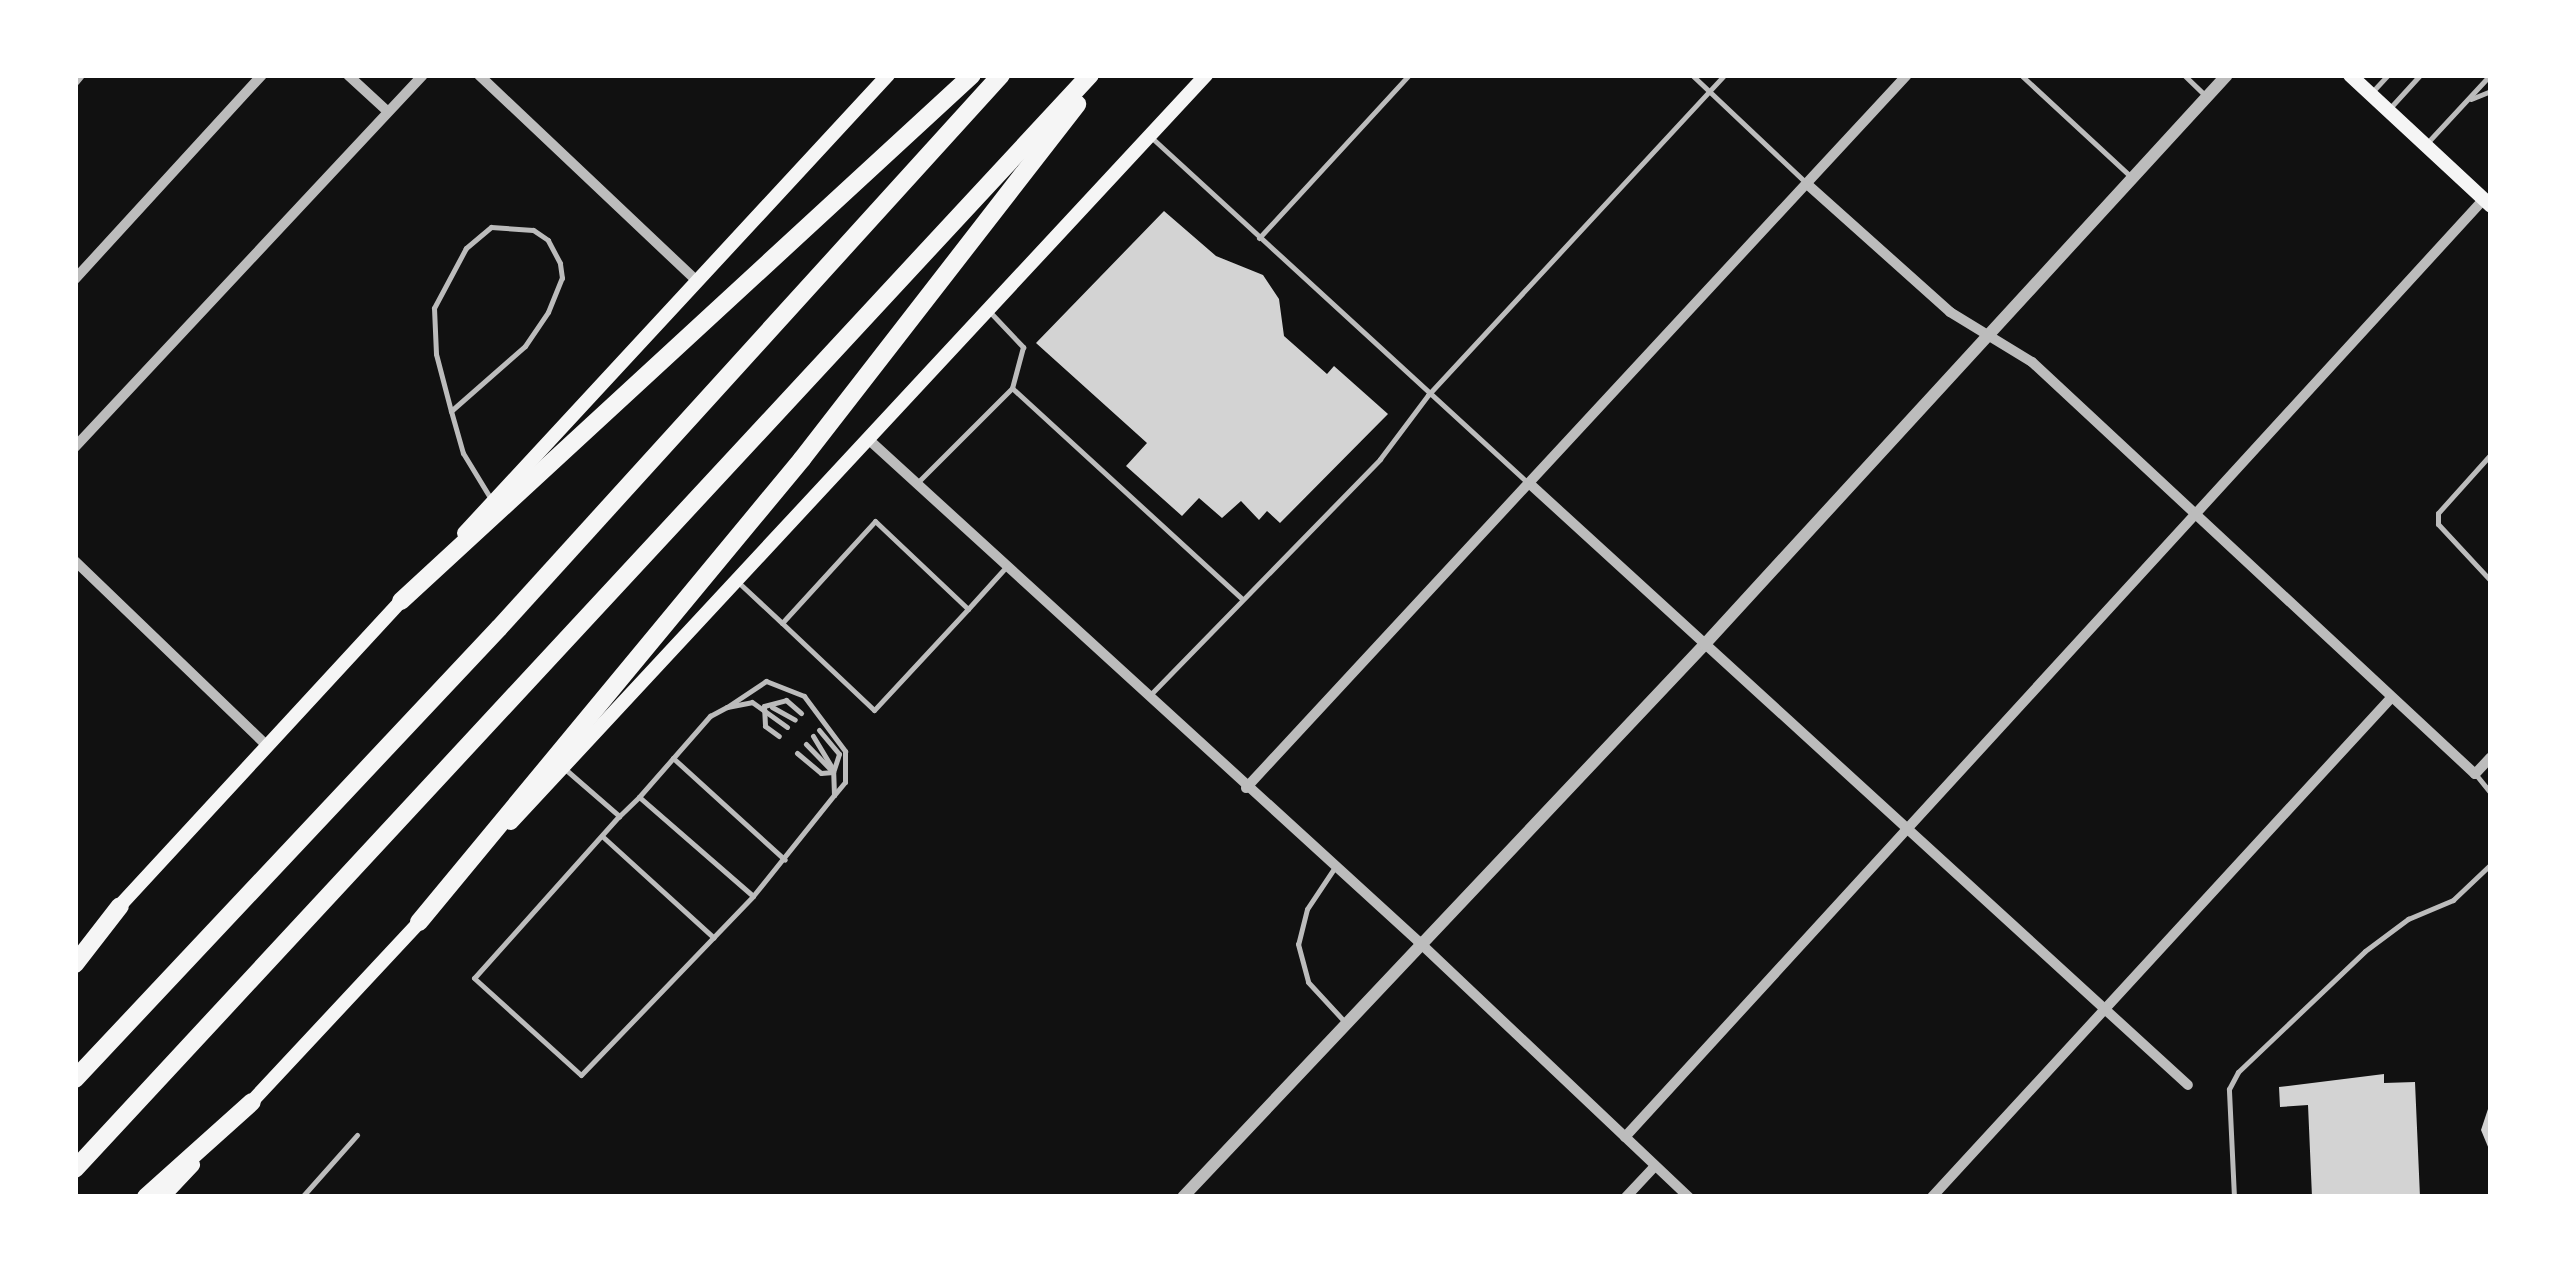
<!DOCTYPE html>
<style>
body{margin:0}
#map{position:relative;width:2566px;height:1272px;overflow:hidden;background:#111;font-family:"Archivo Narrow",sans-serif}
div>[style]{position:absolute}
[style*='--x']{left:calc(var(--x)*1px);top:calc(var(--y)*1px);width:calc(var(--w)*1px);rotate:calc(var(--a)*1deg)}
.building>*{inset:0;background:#d3d3d3}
.service>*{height:5px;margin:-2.5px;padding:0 2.5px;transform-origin:2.5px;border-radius:2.5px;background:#bcbcbc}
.minor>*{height:10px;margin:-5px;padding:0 5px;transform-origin:5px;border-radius:5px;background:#bcbcbc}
.tertiary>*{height:12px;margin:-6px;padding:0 6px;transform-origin:6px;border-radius:6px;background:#bcbcbc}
.secondary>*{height:14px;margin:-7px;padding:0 7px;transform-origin:7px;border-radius:7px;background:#f5f5f5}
.motorway>*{height:18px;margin:-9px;padding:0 9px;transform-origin:9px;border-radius:9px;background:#f5f5f5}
span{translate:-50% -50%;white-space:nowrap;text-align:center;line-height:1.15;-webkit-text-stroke:9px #fff;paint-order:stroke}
.frame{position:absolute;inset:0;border:78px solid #fff;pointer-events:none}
</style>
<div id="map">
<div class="building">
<i style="clip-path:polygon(1164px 211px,1216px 256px,1263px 275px,1279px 299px,1284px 336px,1327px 374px,1334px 366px,1388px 414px,1280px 523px,1267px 511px,1259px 520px,1241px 501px,1222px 518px,1199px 498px,1182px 516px,1126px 466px,1147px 443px,1036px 343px)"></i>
<i style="clip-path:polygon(2384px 1074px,2384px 1083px,2415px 1082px,2420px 1197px,2312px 1197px,2308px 1105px,2280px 1107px,2279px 1087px)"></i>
<i style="clip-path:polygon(2491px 1100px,2491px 1154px,2481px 1130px)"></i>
</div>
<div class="service">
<i style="--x:1692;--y:75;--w:156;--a:43.4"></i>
<i style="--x:2021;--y:75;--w:150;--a:42.8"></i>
<i style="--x:2184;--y:75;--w:29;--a:44"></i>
<i style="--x:2373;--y:91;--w:22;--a:-47"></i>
<i style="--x:2471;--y:99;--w:22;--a:-22"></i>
<i style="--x:2390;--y:108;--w:45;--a:-47.7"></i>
<i style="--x:1152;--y:138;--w:509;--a:42.53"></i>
<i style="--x:2428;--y:142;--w:91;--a:-47.2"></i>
<i style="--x:1259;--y:238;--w:222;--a:-47.4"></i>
<i style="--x:989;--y:311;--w:50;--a:46.6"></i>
<i style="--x:1023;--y:347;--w:42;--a:105"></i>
<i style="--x:451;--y:411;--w:98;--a:-41.3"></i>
<i style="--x:525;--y:346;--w:41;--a:-55.9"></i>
<i style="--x:548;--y:312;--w:37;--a:-68"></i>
<i style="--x:562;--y:278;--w:15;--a:-98"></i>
<i style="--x:560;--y:263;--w:26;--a:-118"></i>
<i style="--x:548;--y:240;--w:18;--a:-146"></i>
<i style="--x:533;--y:230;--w:42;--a:-175.9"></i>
<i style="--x:491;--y:227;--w:33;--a:140"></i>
<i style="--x:466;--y:248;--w:68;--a:118.1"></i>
<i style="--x:434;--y:308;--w:46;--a:87.5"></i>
<i style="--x:436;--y:354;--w:59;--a:75.3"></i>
<i style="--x:451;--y:411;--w:44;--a:74.1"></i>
<i style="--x:463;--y:453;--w:54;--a:58.7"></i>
<i style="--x:2491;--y:454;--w:79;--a:131.9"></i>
<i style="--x:2438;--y:513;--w:11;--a:90"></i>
<i style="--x:2438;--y:524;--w:78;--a:47.1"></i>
<i style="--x:919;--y:481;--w:132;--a:-45"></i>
<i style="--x:1012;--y:388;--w:311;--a:42.5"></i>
<i style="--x:738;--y:582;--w:60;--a:43"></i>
<i style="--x:782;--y:623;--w:138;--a:-47.6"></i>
<i style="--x:875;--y:521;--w:128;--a:43.4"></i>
<i style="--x:968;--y:609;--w:138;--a:132.9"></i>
<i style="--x:874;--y:710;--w:127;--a:-136.6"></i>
<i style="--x:968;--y:609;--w:57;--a:-47.9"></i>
<i style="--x:1151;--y:694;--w:328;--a:-45.7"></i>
<i style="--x:1380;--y:459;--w:80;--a:-53.1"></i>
<i style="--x:1428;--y:395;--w:436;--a:-47.2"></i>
<i style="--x:764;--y:706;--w:23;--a:-15"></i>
<i style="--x:786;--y:700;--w:20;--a:41"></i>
<i style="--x:764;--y:706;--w:20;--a:87"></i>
<i style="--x:765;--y:726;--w:17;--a:36"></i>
<i style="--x:727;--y:707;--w:47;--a:-33.7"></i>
<i style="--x:766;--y:681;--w:41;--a:21.5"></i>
<i style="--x:804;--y:696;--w:69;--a:53.3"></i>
<i style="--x:845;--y:751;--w:31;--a:90"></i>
<i style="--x:845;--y:782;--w:17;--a:130"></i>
<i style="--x:772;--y:707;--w:26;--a:29"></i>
<i style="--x:819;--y:730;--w:31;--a:50"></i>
<i style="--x:839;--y:754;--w:19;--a:108"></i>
<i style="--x:813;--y:736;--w:39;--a:59"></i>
<i style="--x:797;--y:753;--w:31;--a:40"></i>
<i style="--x:821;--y:773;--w:12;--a:-5"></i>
<i style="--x:673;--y:758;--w:151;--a:42.3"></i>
<i style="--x:565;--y:769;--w:72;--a:41"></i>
<i style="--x:619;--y:816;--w:217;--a:131.8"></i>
<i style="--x:474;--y:978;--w:144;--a:42.2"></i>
<i style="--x:581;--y:1075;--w:248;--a:-46.1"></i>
<i style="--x:753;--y:896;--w:151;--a:-139"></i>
<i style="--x:639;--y:797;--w:28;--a:136"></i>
<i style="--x:2477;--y:776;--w:22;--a:51"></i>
<i style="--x:639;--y:797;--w:108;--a:-48.8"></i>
<i style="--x:710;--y:716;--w:19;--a:-28"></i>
<i style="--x:727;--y:707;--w:25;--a:-11"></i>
<i style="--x:752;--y:702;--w:43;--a:35.5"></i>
<i style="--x:602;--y:836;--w:151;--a:42.3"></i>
<i style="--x:1335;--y:867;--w:50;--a:123.7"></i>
<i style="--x:1307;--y:909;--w:36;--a:104"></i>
<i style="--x:1298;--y:944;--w:39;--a:75"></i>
<i style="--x:1308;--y:982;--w:53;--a:47.3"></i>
<i style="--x:753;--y:896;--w:129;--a:-51.3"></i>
<i style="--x:834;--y:795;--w:23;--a:-92"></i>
<i style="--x:833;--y:772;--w:39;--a:-134"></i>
<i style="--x:302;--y:1197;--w:83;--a:-48.4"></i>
<i style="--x:2234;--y:1197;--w:108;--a:-92.7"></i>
<i style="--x:2229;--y:1089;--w:19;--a:-62"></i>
<i style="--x:2238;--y:1072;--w:175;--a:-43.6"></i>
<i style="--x:2365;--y:951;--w:54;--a:-36.7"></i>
<i style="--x:2408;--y:919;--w:49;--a:-22.9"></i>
<i style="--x:2453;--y:900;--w:52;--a:-43.5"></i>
</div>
<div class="minor">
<i style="--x:348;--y:75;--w:50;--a:42.6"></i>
<i style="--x:479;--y:75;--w:299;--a:43.4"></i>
<i style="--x:75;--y:81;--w:8;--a:-50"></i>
<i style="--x:1807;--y:184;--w:192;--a:41.8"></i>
<i style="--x:1950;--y:312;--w:96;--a:31.4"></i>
<i style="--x:2032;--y:362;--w:605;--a:42.92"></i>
<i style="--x:2475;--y:774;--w:23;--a:-47"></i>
<i style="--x:75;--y:279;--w:277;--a:-47.5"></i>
<i style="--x:867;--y:438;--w:746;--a:42.39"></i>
<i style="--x:1418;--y:941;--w:373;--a:43.4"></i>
<i style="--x:75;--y:447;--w:509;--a:-46.91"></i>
<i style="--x:1530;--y:484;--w:891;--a:42.41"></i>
<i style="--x:75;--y:561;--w:267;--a:43.9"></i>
<i style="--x:1246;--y:788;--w:972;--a:-47.17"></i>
<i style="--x:1625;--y:1137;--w:1270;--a:-47.52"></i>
<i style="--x:1626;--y:1197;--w:42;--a:-46.9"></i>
<i style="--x:1932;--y:1197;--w:678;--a:-47.39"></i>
</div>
<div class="tertiary">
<i style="--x:1183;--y:1197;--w:760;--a:-46.65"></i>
<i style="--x:1705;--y:644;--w:772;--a:-47.47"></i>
</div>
<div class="secondary">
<i style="--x:2350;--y:75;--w:192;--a:42.9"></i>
<i style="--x:464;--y:533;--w:624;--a:-47.21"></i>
<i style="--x:511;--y:823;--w:1021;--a:-47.1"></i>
<i style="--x:114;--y:912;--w:429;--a:-47.3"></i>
<i style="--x:245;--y:1109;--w:264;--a:-47"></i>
<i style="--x:163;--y:1197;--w:44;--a:-46.8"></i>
</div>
<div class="motorway">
<i style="--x:401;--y:601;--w:776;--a:-42.65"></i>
<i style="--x:419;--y:922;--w:601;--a:-50.4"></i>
<i style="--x:802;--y:459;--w:449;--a:-52.2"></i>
<i style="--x:75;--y:964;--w:73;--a:-52.2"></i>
<i style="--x:75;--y:1079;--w:619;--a:-46.77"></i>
<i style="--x:499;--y:628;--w:747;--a:-47.77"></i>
<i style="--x:75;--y:1169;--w:1492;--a:-47.15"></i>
<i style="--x:146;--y:1197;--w:142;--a:-41.9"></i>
</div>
<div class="frame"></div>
</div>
